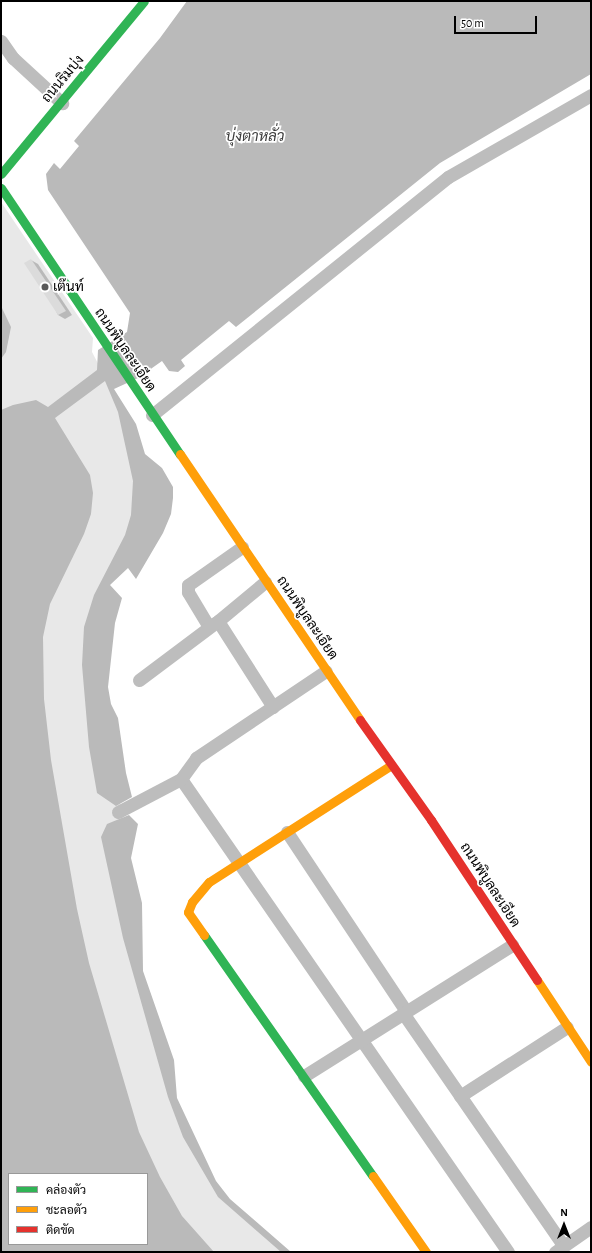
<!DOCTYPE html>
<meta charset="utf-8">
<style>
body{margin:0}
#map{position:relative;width:592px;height:1253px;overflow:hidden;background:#fff;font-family:"Alegreya Sans",Sarabun,sans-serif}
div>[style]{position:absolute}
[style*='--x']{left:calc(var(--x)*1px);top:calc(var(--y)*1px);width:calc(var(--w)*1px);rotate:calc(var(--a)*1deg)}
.green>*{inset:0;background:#e8e8e8}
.water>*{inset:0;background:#bababa}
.shadow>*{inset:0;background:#0003}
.building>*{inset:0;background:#dbdbdb}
.street>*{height:13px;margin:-6.5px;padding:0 6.5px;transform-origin:6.5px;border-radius:6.5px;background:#bdbdbd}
.fast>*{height:9px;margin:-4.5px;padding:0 4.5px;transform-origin:4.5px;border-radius:4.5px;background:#30b455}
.slow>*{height:9px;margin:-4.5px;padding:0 4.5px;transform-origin:4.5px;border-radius:4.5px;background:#ff9f0a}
.jam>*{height:9px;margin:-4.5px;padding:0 4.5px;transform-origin:4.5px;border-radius:4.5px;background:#e5322d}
.dots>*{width:11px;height:11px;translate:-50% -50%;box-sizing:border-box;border:2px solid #fff;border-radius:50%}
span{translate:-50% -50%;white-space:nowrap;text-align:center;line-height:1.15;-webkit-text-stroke:3.5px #fff;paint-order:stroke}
.street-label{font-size:14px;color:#000}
.poi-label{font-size:14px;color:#000}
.left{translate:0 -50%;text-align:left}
.water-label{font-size:15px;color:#3d3d3d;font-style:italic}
.frame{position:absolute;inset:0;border:2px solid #000;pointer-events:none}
.legend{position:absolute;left:8px;top:1173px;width:140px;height:72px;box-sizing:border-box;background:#fff;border:1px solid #999;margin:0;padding:5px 7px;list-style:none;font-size:12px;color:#000}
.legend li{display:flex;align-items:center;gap:8px;height:20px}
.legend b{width:20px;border:1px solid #999}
.north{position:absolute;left:544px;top:1205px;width:40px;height:40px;-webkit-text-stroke:3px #fff;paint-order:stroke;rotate:0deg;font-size:11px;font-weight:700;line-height:16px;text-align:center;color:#000}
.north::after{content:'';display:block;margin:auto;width:14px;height:18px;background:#000;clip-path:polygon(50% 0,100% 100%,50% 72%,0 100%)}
.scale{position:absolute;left:454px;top:16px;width:83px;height:18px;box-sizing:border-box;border:2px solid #000;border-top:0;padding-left:5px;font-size:12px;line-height:14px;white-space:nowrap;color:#000;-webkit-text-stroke:3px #fff;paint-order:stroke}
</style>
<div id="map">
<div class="green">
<i style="clip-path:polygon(evenodd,1px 202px,93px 338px,92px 352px,117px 400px,137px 478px,135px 511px,91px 625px,123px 820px,107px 832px,173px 1100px,219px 1191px,286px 1252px,1px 1252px,1px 202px,9px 1174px,147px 1174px,147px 1244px,9px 1244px,9px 1174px)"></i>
</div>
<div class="water">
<i style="clip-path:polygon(evenodd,187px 1px,591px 1px,591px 74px,440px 163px,236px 327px,229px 321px,181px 360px,185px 366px,178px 372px,169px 371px,162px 361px,138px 378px,114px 389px,136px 424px,145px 454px,162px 468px,173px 487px,173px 498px,171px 514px,163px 533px,136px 579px,128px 568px,110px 585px,122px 598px,115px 623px,108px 687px,111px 704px,118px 718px,126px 773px,132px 797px,116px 806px,97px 793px,89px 747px,82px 665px,84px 627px,94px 595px,125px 535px,131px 515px,133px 481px,118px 412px,105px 381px,55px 418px,90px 475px,93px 493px,91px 514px,84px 534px,50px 604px,43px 637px,44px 699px,51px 760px,77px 909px,89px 963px,139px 1132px,160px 1177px,182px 1216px,214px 1252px,1px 1252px,1px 410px,13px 405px,36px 400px,48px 407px,97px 370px,98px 350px,127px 332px,130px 313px,48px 190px,46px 174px,54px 163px,60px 169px,79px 146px,74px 141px,160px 38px,187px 1px,9px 1174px,147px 1174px,147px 1244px,9px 1244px,9px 1174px)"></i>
<i style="clip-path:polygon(1px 306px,11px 327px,6px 352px,1px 359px)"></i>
<i style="clip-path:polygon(129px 815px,138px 824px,131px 858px,142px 903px,143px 971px,174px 1060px,177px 1098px,216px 1181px,230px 1199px,291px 1252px,281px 1252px,218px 1197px,183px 1137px,168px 1097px,123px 938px,101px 837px,107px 824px)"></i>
</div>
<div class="shadow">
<i style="clip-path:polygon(31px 260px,38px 264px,72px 315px,65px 319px,58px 315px)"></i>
</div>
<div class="building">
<i style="clip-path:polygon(31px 259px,66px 311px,58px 315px,24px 263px)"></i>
</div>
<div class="street">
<i style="--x:1;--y:41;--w:21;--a:55"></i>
<i style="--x:13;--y:58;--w:67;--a:42.6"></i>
<i style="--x:152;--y:415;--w:380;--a:-38.8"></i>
<i style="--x:448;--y:177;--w:165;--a:-29.8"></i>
<i style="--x:265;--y:582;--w:61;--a:140.3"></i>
<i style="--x:218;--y:621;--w:102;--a:57.4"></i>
<i style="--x:209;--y:627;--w:41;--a:-121"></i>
<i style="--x:188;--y:592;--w:7;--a:-90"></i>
<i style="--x:188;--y:585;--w:66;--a:-35.1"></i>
<i style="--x:139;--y:680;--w:95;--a:-36.9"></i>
<i style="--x:181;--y:779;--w:575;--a:55.34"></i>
<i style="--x:118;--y:812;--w:71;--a:-27.6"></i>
<i style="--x:181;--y:779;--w:26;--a:-54"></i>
<i style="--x:196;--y:758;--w:156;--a:-33.8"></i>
<i style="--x:287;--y:832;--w:215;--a:56.4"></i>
<i style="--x:403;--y:1013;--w:283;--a:55.4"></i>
<i style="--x:304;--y:1076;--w:246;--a:-32.2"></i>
<i style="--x:460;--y:1096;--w:127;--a:-32.8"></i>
<i style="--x:555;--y:1252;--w:44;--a:-34.8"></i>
</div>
<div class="fast">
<i style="--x:1;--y:174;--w:224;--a:-50.4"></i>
<i style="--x:1;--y:188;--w:321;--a:56.1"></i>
<i style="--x:204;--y:935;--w:294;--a:55"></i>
</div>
<div class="slow">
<i style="--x:180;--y:454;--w:321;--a:55.9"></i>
<i style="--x:204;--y:935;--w:28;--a:-125"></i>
<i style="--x:188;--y:912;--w:11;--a:-68"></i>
<i style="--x:192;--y:902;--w:26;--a:-50"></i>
<i style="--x:209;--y:882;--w:215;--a:-32.7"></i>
<i style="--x:537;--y:980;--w:98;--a:56.6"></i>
<i style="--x:373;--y:1176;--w:93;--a:55.1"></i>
</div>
<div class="jam">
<i style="--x:360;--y:720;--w:123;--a:54.6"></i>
<i style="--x:431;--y:820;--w:192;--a:56.5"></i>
</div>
<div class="dots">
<i style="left:45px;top:287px;background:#595959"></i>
</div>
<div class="street-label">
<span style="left:63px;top:79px;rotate:-50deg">ถนนริมบุ่ง</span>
<span style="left:125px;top:350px;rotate:56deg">ถนนพิบูลละเอียด</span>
<span style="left:307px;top:618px;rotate:56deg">ถนนพิบูลละเอียด</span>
<span style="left:490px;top:885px;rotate:57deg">ถนนพิบูลละเอียด</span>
</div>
<div class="poi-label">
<span class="left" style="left:53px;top:287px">เต๊นท์</span>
</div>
<div class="water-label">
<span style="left:255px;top:137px">บุ่งตาหลั่ว</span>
</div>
<div class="frame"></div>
<ul class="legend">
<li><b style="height:5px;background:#30b455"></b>คล่องตัว</li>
<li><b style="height:5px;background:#ff9f0a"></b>ชะลอตัว</li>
<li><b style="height:5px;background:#e5322d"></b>ติดขัด</li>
</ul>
<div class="north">N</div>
<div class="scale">50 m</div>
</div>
